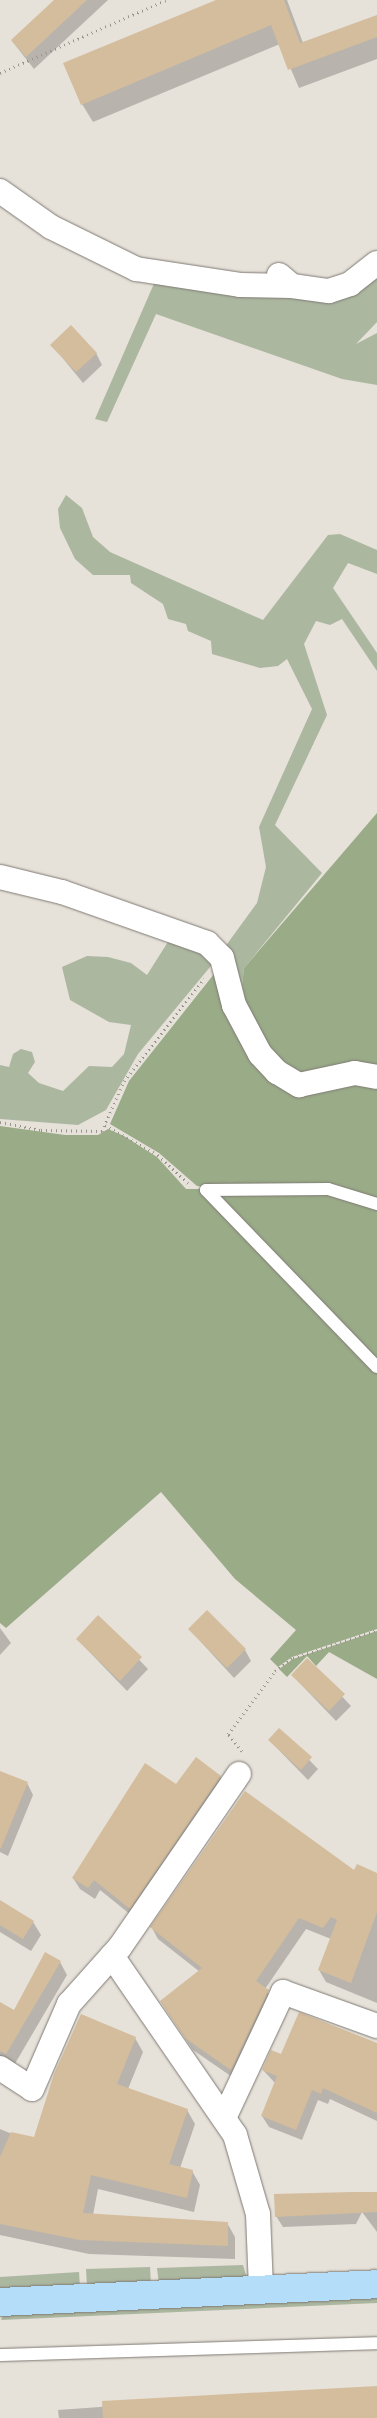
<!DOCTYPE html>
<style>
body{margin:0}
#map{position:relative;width:377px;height:2418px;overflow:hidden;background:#e6e1d9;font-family:"Public Sans",sans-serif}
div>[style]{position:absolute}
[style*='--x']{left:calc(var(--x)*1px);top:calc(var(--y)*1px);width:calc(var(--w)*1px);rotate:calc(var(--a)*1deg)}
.green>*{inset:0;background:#acb7a0}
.forest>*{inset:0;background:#9aab88}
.shadow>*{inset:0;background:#0003}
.building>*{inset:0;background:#d4bd9c}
.path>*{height:3px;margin-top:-1.5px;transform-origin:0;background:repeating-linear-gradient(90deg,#98948e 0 1px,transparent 0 5px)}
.roads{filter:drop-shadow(0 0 1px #7f7a73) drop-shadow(0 0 1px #7f7a73)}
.service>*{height:12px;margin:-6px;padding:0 6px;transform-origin:6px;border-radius:6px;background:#fff}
.minor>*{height:24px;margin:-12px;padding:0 12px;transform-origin:12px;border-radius:12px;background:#fff}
.primary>*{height:28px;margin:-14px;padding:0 14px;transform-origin:14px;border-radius:14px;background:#b4ddfa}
span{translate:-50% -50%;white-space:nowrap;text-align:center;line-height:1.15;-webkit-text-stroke:4.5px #f4eee6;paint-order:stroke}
</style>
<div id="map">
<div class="green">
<i style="clip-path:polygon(377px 277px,377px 322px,356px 344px,377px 333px,377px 385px,342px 379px,156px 314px,107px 422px,95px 419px,156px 279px,330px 302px,347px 298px)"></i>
<i style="clip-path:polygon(66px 495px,82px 508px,93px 537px,110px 552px,263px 620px,328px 535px,340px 534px,377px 550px,377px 574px,348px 563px,333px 588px,377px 653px,377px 671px,342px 619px,330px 625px,316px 621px,304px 644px,327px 715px,275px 825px,322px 873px,244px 968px,242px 985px,222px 951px,257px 903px,266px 867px,259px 827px,312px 709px,287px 659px,278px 666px,260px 668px,212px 654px,211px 641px,188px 631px,186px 624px,168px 619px,163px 604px,131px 583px,130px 575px,93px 575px,75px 559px,60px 528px,58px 509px)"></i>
<i style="clip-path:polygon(173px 934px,215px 961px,138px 1054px,106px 1110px,78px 1125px,0 1119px,0 1065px,9px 1067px,13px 1054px,21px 1049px,32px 1052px,35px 1062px,28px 1073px,39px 1083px,63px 1091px,89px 1066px,112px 1067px,124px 1054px,131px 1025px,109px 1022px,70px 1000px,62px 967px,87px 956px,108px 957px,131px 963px,147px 975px)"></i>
<i style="clip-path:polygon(243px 2265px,247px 2279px,159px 2284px,157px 2268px)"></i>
<i style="clip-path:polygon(150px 2267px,151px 2286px,87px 2286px,86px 2269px)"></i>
<i style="clip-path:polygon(79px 2272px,80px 2287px,0 2293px,0 2277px)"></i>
<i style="clip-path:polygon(377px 2296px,377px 2303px,1px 2320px,3px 2315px)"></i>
</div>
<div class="forest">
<i style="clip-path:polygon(377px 813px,377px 1070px,312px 1081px,278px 1069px,249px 1017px,242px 985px,244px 968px)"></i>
<i style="clip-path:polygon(218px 969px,257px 1066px,353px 1083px,377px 1083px,377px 1200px,364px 1195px,197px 1186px,159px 1153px,110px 1124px,129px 1081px)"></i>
<i style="clip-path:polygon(0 1126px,65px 1135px,98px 1135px,108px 1129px,124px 1136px,157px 1157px,186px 1189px,201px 1189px,377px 1372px,377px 1629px,292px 1657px,278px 1667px,270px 1659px,296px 1630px,235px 1579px,161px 1492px,6px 1628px,0 1623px)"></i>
<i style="clip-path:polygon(328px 1193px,377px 1208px,377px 1363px,216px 1194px)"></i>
<i style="clip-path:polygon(377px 1631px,377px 1679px,329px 1652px,316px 1666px,307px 1656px,287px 1677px,279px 1669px,293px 1659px)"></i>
</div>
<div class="shadow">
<i style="clip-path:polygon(55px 0,108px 0,34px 69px,12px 41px)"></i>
<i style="clip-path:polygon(220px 0,287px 0,303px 43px,377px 16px,377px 59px,299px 88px,280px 44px,93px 122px,82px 104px)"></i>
<i style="clip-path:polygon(52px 345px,96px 353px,102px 365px,83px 383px)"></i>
<i style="clip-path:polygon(98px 1617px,148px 1669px,127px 1691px,77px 1639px)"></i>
<i style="clip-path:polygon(0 1628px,11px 1643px,0 1655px)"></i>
<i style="clip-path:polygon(190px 1630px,245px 1650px,251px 1661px,234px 1678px)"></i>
<i style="clip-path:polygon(307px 1659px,351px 1706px,336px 1721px,292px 1675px)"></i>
<i style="clip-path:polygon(279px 1729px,318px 1769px,308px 1780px,269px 1740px)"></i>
<i style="clip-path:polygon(0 1773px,27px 1783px,33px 1795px,8px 1856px,0 1852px)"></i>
<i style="clip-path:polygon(220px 1776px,227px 1788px,136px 1919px,100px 1890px,95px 1899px,80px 1889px,73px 1878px,177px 1785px)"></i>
<i style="clip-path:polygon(355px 1872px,377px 1875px,377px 2003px,326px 1982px,319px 1970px,331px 1939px,306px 1929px,265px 1989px,275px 2002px,238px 2081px,193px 2050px,161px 2002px,200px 1972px,158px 1939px,152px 1928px)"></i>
<i style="clip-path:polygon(0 1901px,33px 1922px,41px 1935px,31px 1951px,0 1932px)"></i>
<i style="clip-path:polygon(60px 1962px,67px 1975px,13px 2067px,0 2056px,0 2003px,14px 2012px)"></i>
<i style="clip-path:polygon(135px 2038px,143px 2052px,128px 2089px,187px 2110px,195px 2124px,180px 2168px,192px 2171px,200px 2185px,194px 2212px,98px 2189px,93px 2215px,227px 2223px,235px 2237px,235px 2259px,89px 2254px,0 2235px,0 2129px,29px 2141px,35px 2138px)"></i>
<i style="clip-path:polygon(377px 2045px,377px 2121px,330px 2099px,328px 2104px,318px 2100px,302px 2140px,269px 2127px,262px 2116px,275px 2083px,263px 2070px,282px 2056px)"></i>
<i style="clip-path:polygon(377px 2195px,377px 2232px,362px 2212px,356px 2224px,283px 2227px,276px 2216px)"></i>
<i style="clip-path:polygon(377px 2387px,377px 2418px,59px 2418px,58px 2410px)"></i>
</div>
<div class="building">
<i style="clip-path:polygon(54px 0,87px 0,26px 57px,11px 40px)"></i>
<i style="clip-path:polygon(216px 0,284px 0,300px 43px,377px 15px,377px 37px,288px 70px,271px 25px,81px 105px,63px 63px)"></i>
<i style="clip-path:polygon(71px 325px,97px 353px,76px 372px,50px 345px)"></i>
<i style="clip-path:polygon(207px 1610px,246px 1649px,227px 1668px,188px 1629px)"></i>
<i style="clip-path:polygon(98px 1615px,142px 1657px,120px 1681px,76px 1639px)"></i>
<i style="clip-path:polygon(307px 1658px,345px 1694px,329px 1711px,291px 1675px)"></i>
<i style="clip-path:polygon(279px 1728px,312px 1757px,301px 1770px,268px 1740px)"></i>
<i style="clip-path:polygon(196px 1757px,221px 1776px,130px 1909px,94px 1880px,88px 1888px,72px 1878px,145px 1763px,176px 1784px)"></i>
<i style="clip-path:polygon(0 1771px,28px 1782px,1px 1848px,0 1848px)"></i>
<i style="clip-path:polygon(245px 1791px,354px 1870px,357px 1864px,377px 1873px,377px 1912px,351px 1983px,318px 1970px,337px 1920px,331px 1917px,323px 1928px,299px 1918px,256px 1981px,269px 1990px,231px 2070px,185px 2038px,160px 2001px,202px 1968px,150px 1927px)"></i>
<i style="clip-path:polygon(0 1900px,34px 1921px,23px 1939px,0 1925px)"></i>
<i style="clip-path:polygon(45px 1952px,61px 1961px,6px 2054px,0 2051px,0 2002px,14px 2010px)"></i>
<i style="clip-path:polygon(299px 2012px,377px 2043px,377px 2113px,323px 2088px,321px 2094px,312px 2090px,296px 2130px,261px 2116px,277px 2076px,262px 2070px,271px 2050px,281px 2054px)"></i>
<i style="clip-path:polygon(81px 2014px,136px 2037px,117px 2084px,188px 2109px,169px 2164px,193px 2170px,187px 2198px,91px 2175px,83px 2213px,228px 2222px,228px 2246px,80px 2240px,0 2224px,0 2157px,11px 2132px,34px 2137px,54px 2074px)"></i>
<i style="clip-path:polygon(353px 2192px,377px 2192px,377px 2212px,275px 2217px,274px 2194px)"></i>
<i style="clip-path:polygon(377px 2386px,377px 2418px,103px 2418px,102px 2401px)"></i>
</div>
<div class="path">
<i style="--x:0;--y:73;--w:181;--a:-23.7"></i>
<i style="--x:0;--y:1122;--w:42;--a:11"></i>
<i style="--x:41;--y:1130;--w:61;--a:0.9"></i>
<i style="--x:102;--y:1131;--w:55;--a:-66.3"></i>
<i style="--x:124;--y:1081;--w:130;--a:-51.9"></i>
<i style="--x:105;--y:1125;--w:61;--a:29.5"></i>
<i style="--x:158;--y:1155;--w:45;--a:43.2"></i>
<i style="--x:242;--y:1751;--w:22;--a:-129"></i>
<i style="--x:228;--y:1734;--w:79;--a:-53.3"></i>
<i style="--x:275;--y:1671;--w:22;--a:-36"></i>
<i style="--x:293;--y:1658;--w:89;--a:-18.4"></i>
</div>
<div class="roads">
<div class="service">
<i style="--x:377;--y:1204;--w:51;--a:-163"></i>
<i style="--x:328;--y:1189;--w:122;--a:179.5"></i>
<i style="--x:206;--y:1190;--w:246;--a:46"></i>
<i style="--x:0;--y:2355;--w:377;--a:-1.8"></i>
</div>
<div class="minor">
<i style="--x:0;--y:191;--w:62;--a:35.2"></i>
<i style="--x:51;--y:227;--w:95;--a:26.3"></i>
<i style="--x:136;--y:269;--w:105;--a:8.7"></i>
<i style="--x:240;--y:285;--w:52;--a:1.1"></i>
<i style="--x:279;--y:275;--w:17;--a:40"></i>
<i style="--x:292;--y:286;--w:37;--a:8"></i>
<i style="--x:329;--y:291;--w:22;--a:-18"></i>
<i style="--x:350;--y:284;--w:34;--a:-38"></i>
<i style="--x:0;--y:877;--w:64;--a:13.6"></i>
<i style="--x:62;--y:892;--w:154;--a:19.4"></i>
<i style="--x:207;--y:943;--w:21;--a:45"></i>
<i style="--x:222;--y:958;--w:49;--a:75.7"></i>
<i style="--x:234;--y:1005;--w:55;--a:62"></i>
<i style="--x:260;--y:1054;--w:25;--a:47"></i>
<i style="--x:277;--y:1072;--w:26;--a:31"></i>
<i style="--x:299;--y:1085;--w:57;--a:-12.1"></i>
<i style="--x:355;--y:1073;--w:22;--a:10"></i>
<i style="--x:112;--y:1956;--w:217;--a:55.5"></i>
<i style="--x:235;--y:2135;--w:82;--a:73.8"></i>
<i style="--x:258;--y:2214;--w:75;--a:87.7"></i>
<i style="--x:0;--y:2068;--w:38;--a:33"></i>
<i style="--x:32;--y:2089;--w:93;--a:-66.5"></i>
<i style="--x:69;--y:2004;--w:76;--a:-48.2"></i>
<i style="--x:120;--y:1947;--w:210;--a:-55.5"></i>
<i style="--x:225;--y:2116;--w:137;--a:-64.9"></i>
<i style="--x:283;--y:1992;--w:100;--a:19.9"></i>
</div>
<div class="primary">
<i style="--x:0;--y:2302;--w:377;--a:-2.7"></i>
</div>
</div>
</div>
